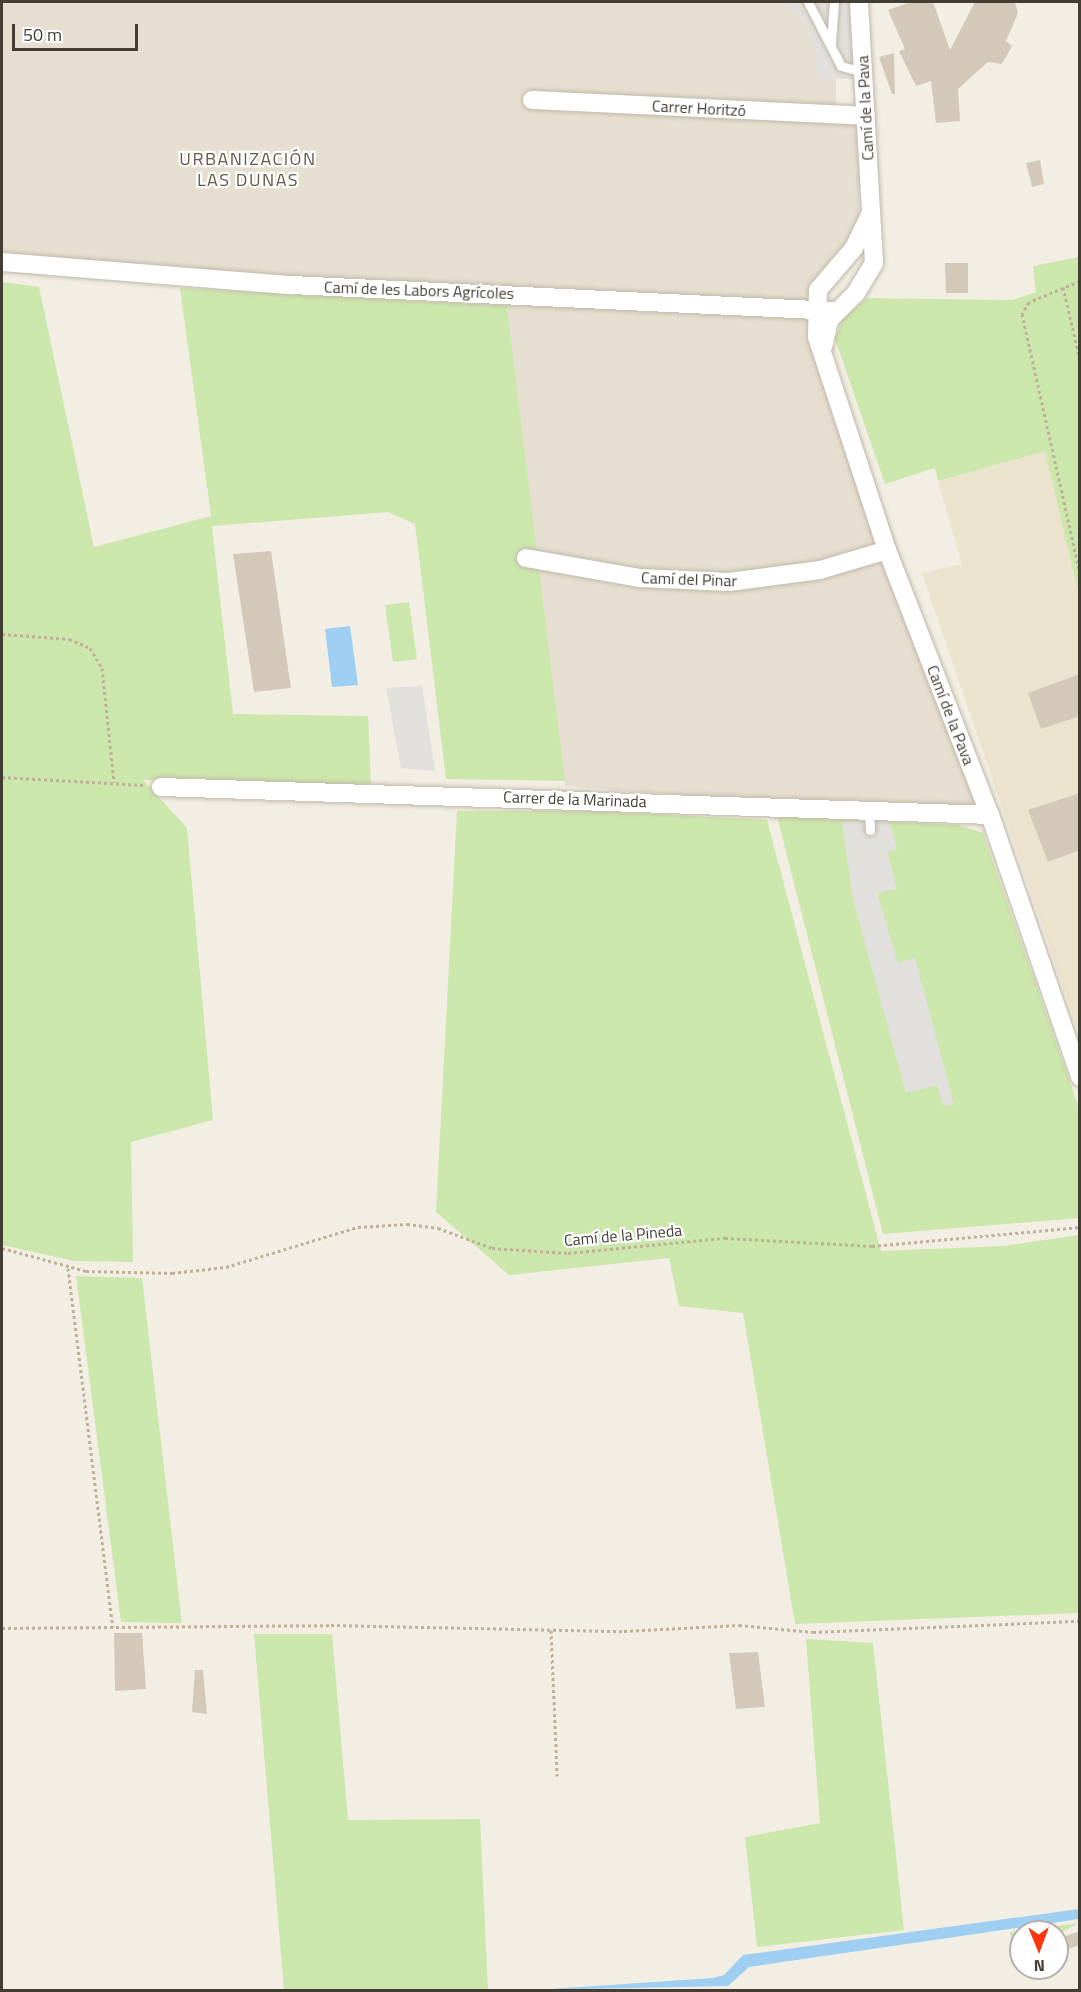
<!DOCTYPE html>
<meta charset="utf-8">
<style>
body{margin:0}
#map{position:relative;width:1081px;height:1992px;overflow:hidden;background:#f2eee3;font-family:"Titillium Web",sans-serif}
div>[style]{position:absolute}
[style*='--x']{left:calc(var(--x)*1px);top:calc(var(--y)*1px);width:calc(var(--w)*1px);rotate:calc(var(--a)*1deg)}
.residential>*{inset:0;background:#e6dfd1}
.education>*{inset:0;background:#ebe3cd}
.green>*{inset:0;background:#cce7ab}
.parking>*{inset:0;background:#e2e0dc}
.water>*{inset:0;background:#9ecef1}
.building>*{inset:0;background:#d4c9b9}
.path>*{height:3px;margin-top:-1.5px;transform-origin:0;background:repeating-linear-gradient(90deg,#bfb197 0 3px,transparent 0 6px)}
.roads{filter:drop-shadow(0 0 2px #c0b8a9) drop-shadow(0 0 2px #c0b8a9)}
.service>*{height:9px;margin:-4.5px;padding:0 4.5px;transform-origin:4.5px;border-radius:4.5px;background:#fff}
.minor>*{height:18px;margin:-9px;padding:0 9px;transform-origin:9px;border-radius:9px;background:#fff}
span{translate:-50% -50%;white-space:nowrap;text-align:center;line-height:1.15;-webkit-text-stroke:4.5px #fff;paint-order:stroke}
.street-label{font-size:16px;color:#443d33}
.neighbourhood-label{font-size:18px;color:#675b4a;letter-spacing:1.5px}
.frame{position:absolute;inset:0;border:3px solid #443d33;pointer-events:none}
.north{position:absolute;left:1009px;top:1920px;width:60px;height:60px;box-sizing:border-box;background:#fff;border:2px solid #b4b1ad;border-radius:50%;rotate:179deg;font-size:16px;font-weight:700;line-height:24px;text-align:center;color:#443d33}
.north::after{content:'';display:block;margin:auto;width:21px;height:27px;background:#fc3510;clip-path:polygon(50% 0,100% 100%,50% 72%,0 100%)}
.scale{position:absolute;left:12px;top:24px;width:126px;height:27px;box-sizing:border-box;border:3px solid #443d33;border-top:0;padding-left:8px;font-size:18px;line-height:21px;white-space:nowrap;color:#443d33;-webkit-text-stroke:4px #fff;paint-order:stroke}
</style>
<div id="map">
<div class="residential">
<i style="clip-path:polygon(2px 2px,802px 2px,836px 76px,836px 109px,862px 111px,858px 233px,811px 300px,992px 820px,565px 786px,507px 306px,2px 272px)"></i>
</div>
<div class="education">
<i style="clip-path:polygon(1046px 450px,1079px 595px,1079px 1033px,922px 573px,962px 564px,938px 481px)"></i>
</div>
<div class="green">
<i style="clip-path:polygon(1079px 257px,1080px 257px,1079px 595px,1045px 451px,938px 481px,935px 468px,885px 484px,835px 339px,843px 319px,867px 298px,1012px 300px,1036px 292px,1033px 266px)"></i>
<i style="clip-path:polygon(2px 282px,39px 287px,94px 547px,211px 516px,180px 288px,507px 306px,565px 781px,446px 779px,415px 524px,388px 512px,212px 526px,233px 714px,368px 716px,371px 785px,143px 780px,187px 828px,213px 1120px,131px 1142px,133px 1262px,74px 1261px,2px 1245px)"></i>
<i style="clip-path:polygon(409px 602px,417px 659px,393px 662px,385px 605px)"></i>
<i style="clip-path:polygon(457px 811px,591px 811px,767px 820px,881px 1251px,1004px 1246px,1079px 1235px,1079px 1613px,795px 1624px,743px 1313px,679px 1306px,669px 1258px,509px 1275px,436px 1212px)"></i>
<i style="clip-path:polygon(777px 816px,958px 825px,983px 833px,1079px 1108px,1079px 1218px,883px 1234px)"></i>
<i style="clip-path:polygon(76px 1276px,142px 1278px,182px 1623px,121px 1622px)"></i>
<i style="clip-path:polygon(254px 1634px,332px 1634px,348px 1820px,480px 1819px,488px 1990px,284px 1990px)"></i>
<i style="clip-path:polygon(806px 1639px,873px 1643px,904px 1930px,757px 1947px,745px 1837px,820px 1823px)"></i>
<i style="clip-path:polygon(1079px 1923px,1057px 1935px,1021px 1932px,1021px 1948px,1014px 1950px,1010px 1932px)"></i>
</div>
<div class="parking">
<i style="clip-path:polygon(781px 2px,859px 2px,864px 79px,820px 79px,809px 28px)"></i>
<i style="clip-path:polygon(422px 686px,435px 771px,401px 768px,386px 688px)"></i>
<i style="clip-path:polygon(889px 821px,897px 849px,887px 852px,897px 889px,877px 893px,898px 963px,915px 958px,954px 1104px,943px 1106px,937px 1085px,906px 1093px,853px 899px,842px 822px)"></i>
</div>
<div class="water">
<i style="clip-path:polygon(350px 626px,358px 685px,332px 687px,325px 629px)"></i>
<i style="clip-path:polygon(1079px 1909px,1079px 1919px,749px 1967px,728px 1986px,536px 1990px,713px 1978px,724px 1975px,743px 1955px)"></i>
</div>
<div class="building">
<i style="clip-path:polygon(911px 2px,933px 2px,950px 50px,975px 2px,1015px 2px,1018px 13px,1006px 41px,1012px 46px,1002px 64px,988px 62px,958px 89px,960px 121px,936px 123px,931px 81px,916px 86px,899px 51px,905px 49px,888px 10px)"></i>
<i style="clip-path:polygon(894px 53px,895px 94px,892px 94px,879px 57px)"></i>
<i style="clip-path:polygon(1040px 160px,1044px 184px,1032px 187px,1026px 163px)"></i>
<i style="clip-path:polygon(945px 263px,968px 263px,968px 293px,946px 293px)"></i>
<i style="clip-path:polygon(271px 551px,291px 688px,254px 692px,233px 554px)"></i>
<i style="clip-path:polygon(1080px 674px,1080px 716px,1041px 729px,1028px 693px)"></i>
<i style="clip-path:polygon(1080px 793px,1080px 850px,1048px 862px,1028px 810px)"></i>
<i style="clip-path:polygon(114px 1633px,142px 1633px,146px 1689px,115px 1691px)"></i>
<i style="clip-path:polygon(758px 1652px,765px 1707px,736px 1709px,729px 1653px)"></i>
<i style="clip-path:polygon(195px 1670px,203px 1670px,207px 1714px,192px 1712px)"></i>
<i style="clip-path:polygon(1080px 1931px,1080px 1945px,1057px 1953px,1057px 1939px)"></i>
</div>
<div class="path">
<i style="--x:1080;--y:281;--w:55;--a:157.6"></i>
<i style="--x:1029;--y:302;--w:14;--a:120"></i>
<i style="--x:1022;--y:314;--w:265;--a:77.4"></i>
<i style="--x:1063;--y:287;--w:75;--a:76.9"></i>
<i style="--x:2;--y:634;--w:67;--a:4.3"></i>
<i style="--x:69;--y:639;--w:23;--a:23"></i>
<i style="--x:90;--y:648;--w:23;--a:59"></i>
<i style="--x:102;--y:668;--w:115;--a:84"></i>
<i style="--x:2;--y:777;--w:142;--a:3.2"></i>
<i style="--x:2;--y:1248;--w:87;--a:15.3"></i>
<i style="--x:86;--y:1271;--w:86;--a:1.3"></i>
<i style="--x:172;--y:1273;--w:54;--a:-6.3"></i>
<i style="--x:226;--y:1267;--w:138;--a:-16.9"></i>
<i style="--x:358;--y:1227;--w:49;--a:-3.5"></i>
<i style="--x:407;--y:1224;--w:31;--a:7"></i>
<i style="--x:438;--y:1228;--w:58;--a:20.3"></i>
<i style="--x:492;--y:1248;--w:76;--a:3.8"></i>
<i style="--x:568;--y:1253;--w:158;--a:-5.5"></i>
<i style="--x:725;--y:1238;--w:147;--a:3.1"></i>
<i style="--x:872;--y:1246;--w:209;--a:-5.2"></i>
<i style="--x:68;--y:1268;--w:362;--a:82.9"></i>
<i style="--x:2;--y:1628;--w:329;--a:-0.5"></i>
<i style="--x:331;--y:1625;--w:293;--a:1.2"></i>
<i style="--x:624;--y:1631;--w:115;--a:-3"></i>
<i style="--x:739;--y:1625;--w:74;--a:5.4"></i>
<i style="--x:813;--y:1632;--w:267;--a:-2.4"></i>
<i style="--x:551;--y:1630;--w:146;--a:87.6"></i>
</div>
<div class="roads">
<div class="service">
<i style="--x:808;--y:2;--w:72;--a:62.7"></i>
<i style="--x:841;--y:66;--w:23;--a:15"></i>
<i style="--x:831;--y:43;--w:41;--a:-85.8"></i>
<i style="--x:869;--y:811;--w:19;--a:87"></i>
</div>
<div class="minor">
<i style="--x:532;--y:100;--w:334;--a:2.7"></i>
<i style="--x:870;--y:215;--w:37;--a:116"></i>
<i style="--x:854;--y:248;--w:55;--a:130.6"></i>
<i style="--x:818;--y:290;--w:47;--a:91.2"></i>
<i style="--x:817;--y:337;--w:224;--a:71.8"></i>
<i style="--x:887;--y:550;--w:284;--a:68.8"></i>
<i style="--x:990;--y:815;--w:277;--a:71"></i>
<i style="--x:2;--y:262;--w:290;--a:4.6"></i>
<i style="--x:291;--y:285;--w:546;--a:2.73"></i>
<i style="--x:823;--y:347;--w:28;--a:-77"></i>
<i style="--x:829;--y:320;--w:38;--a:-45"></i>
<i style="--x:856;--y:293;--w:35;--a:-59"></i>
<i style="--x:874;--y:263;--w:261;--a:-93.3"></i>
<i style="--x:526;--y:558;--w:116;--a:10"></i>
<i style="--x:640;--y:578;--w:89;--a:2.6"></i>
<i style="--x:729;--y:582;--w:92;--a:-7.5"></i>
<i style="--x:820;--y:570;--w:70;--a:-16.6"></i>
<i style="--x:161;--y:787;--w:829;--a:1.93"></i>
</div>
</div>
<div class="street-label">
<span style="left:699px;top:108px;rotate:3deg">Carrer Horitzó</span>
<span style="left:865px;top:108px;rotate:-93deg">Camí de la Pava</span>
<span style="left:419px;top:290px;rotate:2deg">Camí de les Labors Agrícoles</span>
<span style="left:689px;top:579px;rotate:2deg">Camí del Pinar</span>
<span style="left:951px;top:715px;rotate:69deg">Camí de la Pava</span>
<span style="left:575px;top:799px;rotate:2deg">Carrer de la Marinada</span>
<span style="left:623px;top:1235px;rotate:-5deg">Camí de la Pineda</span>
</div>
<div class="neighbourhood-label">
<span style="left:248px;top:170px">URBANIZACIÓN<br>LAS DUNAS</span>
</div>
<div class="frame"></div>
<div class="north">N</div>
<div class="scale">50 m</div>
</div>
